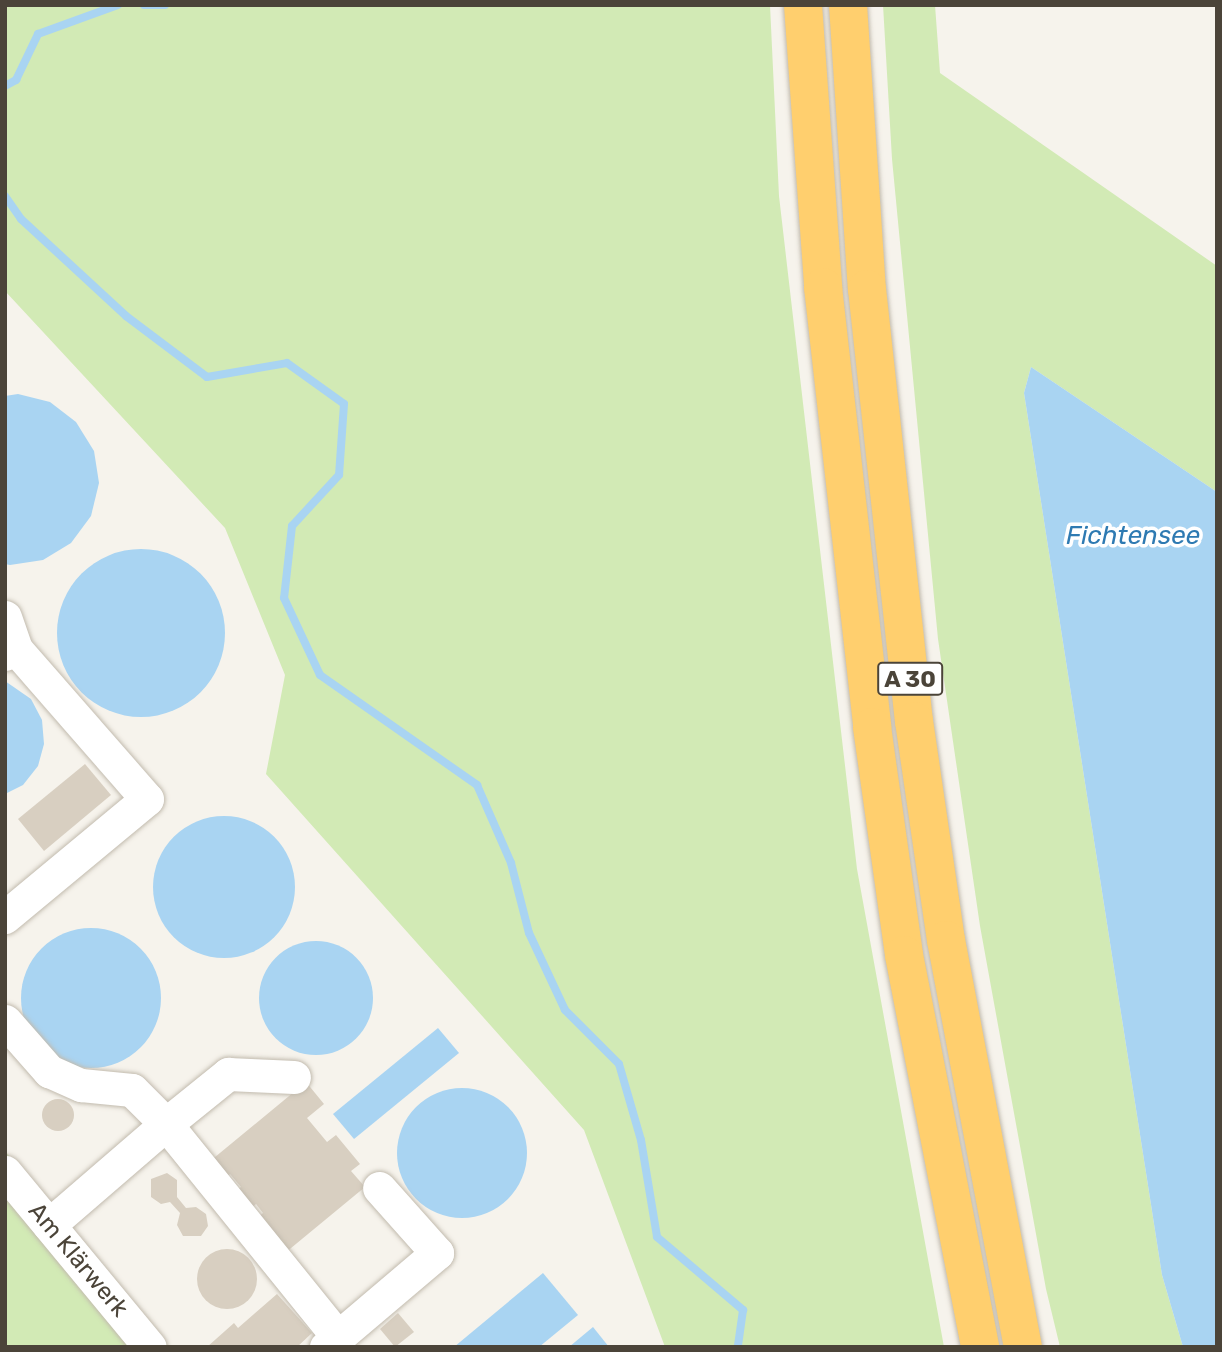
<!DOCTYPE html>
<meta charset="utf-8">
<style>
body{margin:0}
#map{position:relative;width:1222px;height:1352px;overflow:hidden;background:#f6f3ec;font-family:Rubik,sans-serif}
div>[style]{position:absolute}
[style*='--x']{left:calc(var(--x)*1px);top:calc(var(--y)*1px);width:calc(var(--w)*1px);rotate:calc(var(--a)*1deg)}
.green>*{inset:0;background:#d2eab5}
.water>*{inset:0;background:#a9d4f2}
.round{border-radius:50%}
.stream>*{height:8px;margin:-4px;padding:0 4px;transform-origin:4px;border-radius:4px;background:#a9d4f2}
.building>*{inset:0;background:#d8cfc1}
.roads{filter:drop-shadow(0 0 2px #c2bbae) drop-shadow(0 0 2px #c2bbae)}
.minor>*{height:33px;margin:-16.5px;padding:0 16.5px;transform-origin:16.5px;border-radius:16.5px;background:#fff}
.highway>*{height:38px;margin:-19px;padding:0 19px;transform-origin:19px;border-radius:19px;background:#ffcf6e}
span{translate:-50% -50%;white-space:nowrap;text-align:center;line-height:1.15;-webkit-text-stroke:7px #fff;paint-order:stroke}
.shield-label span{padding:2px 5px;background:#fff;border:2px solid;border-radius:5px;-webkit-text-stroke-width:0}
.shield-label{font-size:23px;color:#4b4439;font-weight:700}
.street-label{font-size:24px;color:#4b4439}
.water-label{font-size:26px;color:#2e7ab2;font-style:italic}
.frame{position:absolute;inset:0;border:7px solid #4b4439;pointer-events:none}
</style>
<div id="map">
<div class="green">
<i style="clip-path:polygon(5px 5px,770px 5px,779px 196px,857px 869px,944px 1347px,665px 1347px,584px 1130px,266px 774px,285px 675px,225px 528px,5px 291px)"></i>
<i style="clip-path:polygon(883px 5px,935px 5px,940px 73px,1217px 266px,1217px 492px,1031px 367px,1024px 393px,1162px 1275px,1183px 1347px,1060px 1347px,1046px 1289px,980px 926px,938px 639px,892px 159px)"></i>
<i style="clip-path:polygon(5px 1151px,42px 1194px,169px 1347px,5px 1347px)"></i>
</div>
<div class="water">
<i style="clip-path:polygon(1031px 367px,1217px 492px,1217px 1347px,1183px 1347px,1162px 1275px,1024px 393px)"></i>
<i style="clip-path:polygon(18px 394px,50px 402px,76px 422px,94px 451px,99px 483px,91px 516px,71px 543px,43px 560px,10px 565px,5px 564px,5px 396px)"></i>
<i class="round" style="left:57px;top:549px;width:168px;height:168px"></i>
<i style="clip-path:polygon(5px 681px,31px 699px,42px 720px,44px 744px,38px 766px,23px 785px,5px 794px)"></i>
<i class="round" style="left:153px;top:816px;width:142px;height:142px"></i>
<i class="round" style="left:21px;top:928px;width:140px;height:140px"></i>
<i class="round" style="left:259px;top:941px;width:114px;height:114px"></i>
<i style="clip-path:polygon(438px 1028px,459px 1053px,354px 1139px,333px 1114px)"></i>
<i class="round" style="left:397px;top:1088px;width:130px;height:130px"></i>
<i style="clip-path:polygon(543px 1273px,578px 1315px,539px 1347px,454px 1347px)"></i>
<i style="clip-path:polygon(593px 1327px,609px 1347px,569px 1347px)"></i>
</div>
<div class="stream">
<i style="--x:144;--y:5;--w:21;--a:0"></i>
<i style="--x:5;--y:86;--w:13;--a:-29"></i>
<i style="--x:16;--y:80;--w:51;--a:-64.4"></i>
<i style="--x:38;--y:34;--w:85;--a:-19.9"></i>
<i style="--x:5;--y:196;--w:28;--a:55"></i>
<i style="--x:21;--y:219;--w:143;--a:42.7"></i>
<i style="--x:126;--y:316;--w:101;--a:37"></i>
<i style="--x:207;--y:377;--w:81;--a:-9.9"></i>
<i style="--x:287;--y:363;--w:70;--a:35.7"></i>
<i style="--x:344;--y:404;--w:71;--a:94"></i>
<i style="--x:339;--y:475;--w:69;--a:132.7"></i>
<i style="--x:292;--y:526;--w:72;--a:96.3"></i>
<i style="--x:284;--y:598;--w:85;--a:64.9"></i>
<i style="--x:320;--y:675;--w:192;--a:35"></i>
<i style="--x:477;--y:785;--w:85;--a:66.4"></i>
<i style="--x:511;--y:863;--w:72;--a:75.6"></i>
<i style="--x:529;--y:933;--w:85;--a:64.9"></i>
<i style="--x:565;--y:1010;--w:76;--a:45"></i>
<i style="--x:619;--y:1064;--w:79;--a:73.9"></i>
<i style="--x:641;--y:1140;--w:98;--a:80.6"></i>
<i style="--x:657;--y:1237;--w:113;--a:40.3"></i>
<i style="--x:743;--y:1310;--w:37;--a:98"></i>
</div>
<div class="building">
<i style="clip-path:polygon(85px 764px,111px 795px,44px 851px,18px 819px)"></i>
<i style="clip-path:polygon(306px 1082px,324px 1104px,307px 1118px,327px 1142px,336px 1135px,360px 1164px,351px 1171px,365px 1187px,285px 1253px,256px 1219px,263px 1213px,256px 1204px,249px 1210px,234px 1192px,241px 1187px,230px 1174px,224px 1179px,209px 1162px)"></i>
<i class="round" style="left:42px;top:1099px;width:32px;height:32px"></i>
<i style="clip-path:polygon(167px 1173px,177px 1180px,177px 1197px,186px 1208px,196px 1207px,206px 1214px,208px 1226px,201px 1236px,183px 1236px,177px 1225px,180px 1213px,170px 1202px,161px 1204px,151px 1197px,151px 1179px)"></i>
<i class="round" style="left:197px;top:1249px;width:60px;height:60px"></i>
<i style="clip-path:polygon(277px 1294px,312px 1333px,297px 1347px,207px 1347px,234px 1323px,238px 1328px)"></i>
<i style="clip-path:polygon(398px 1313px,414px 1332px,395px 1347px,380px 1329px)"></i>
</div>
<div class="roads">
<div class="minor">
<i style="--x:5;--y:617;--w:34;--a:71"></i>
<i style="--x:5;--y:654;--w:12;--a:-24"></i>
<i style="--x:16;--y:649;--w:199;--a:48.9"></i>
<i style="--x:147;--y:799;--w:185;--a:140.3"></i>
<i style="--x:5;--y:1021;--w:67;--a:48.7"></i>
<i style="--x:49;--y:1071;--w:35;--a:24"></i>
<i style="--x:81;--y:1085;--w:51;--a:5.6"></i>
<i style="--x:132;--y:1090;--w:48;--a:45"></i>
<i style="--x:166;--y:1124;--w:80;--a:-38.9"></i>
<i style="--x:228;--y:1074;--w:66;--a:2.6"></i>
<i style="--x:5;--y:1172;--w:227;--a:50.4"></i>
<i style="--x:49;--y:1225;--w:155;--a:-40.8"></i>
<i style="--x:166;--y:1124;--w:274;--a:51.1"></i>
<i style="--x:338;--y:1337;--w:16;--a:140"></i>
<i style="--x:338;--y:1337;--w:130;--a:-40.3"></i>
<i style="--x:437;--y:1253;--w:87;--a:-131.7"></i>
</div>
<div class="highway">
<i style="--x:803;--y:5;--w:283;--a:85.9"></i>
<i style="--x:823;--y:287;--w:443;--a:83.6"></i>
<i style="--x:872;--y:727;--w:230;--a:82"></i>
<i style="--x:904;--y:955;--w:399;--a:79"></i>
<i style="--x:848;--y:5;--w:285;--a:86.2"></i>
<i style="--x:867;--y:289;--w:435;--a:83.8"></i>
<i style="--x:914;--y:721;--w:221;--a:81.7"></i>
<i style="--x:946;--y:940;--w:414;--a:79.3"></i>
</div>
</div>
<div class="shield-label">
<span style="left:910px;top:679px">A 30</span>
</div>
<div class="street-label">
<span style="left:78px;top:1260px;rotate:50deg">Am Klärwerk</span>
</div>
<div class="water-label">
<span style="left:1133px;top:536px">Fichtensee</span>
</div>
<div class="frame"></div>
</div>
